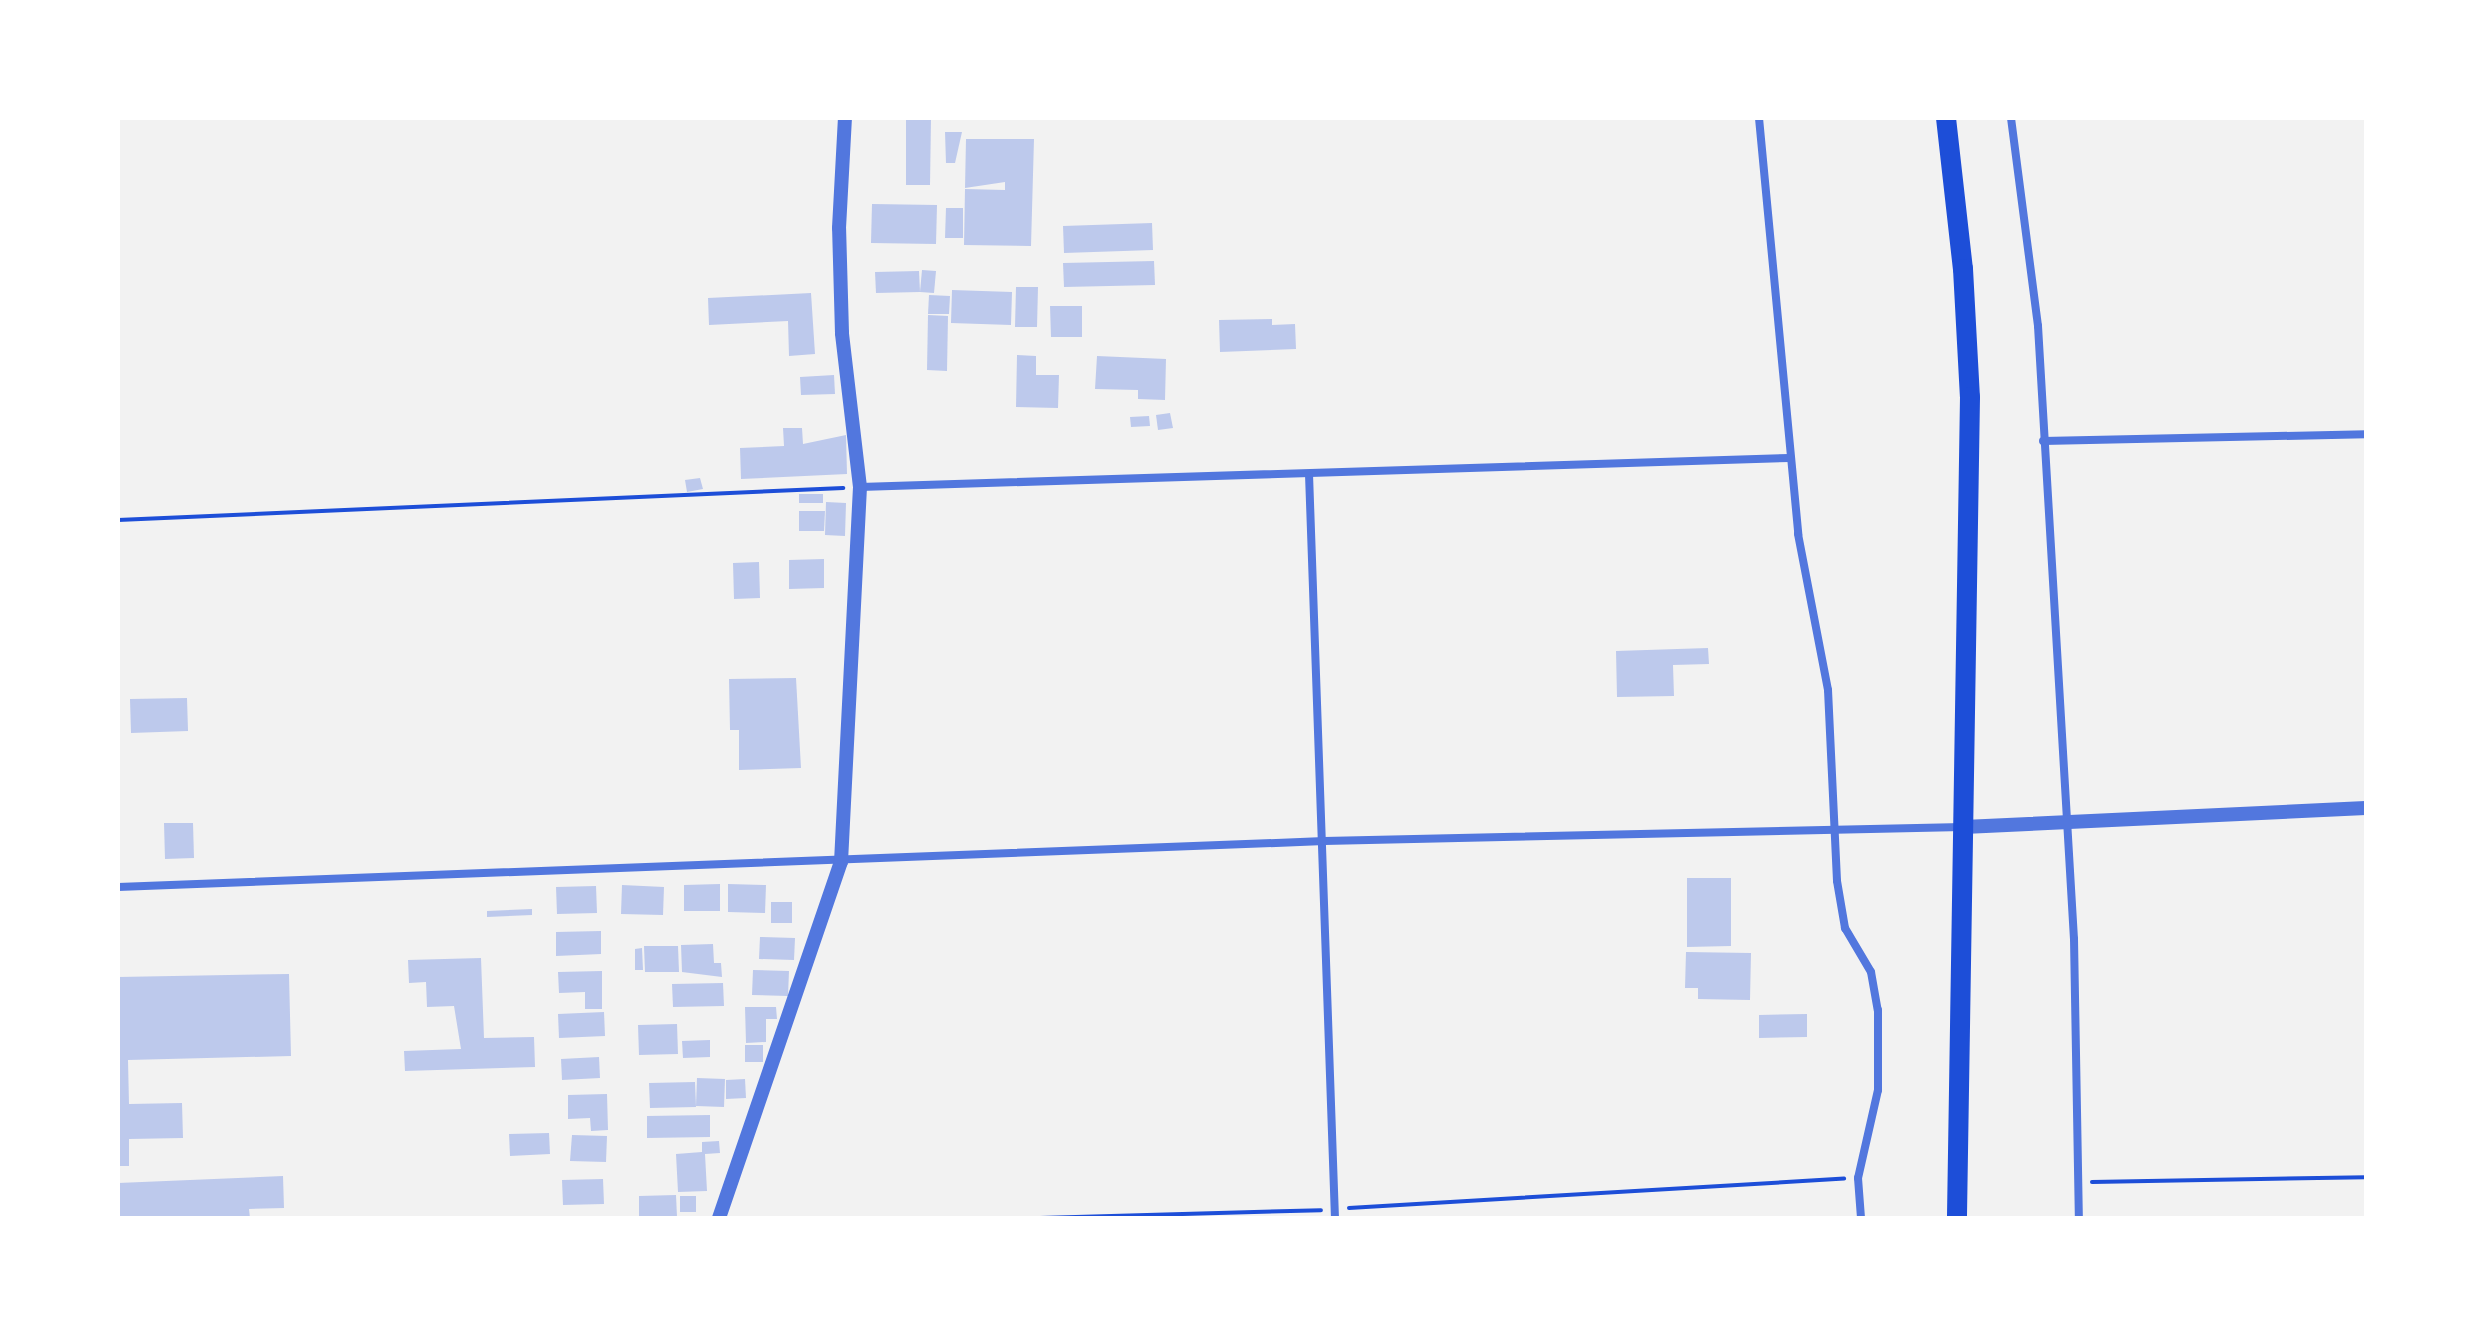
<!DOCTYPE html>
<style>
body{margin:0}
#map{position:relative;width:2484px;height:1336px;overflow:hidden;background:#f2f2f2;font-family:Overpass,sans-serif}
div>[style]{position:absolute}
[style*='--x']{left:calc(var(--x)*1px);top:calc(var(--y)*1px);width:calc(var(--w)*1px);rotate:calc(var(--a)*1deg)}
.building>*{inset:0;background:#bdc9ec}
.path>*{height:4px;margin:-2px;padding:0 2px;transform-origin:2px;border-radius:2px;background:#1d4ed8}
.minor>*{height:8px;margin:-4px;padding:0 4px;transform-origin:4px;border-radius:4px;background:#5277de}
.tertiary>*{height:14px;margin:-7px;padding:0 7px;transform-origin:7px;border-radius:7px;background:#5277de}
.trunk>*{height:20px;margin:-10px;padding:0 10px;transform-origin:10px;border-radius:10px;background:#1d4ed8}
span{translate:-50% -50%;white-space:nowrap;text-align:center;line-height:1.15;-webkit-text-stroke:7px #fff;paint-order:stroke}
.frame{position:absolute;inset:0;border:120px solid #fff;pointer-events:none}
</style>
<div id="map">
<div class="building">
<i style="clip-path:polygon(906px 118px,931px 118px,930px 185px,906px 185px)"></i>
<i style="clip-path:polygon(945px 132px,962px 132px,955px 163px,946px 163px)"></i>
<i style="clip-path:polygon(966px 139px,1034px 139px,1031px 246px,964px 245px,965px 189px,1005px 190px,1005px 182px,965px 188px)"></i>
<i style="clip-path:polygon(872px 204px,937px 205px,936px 244px,871px 243px)"></i>
<i style="clip-path:polygon(946px 208px,963px 208px,963px 238px,945px 238px)"></i>
<i style="clip-path:polygon(1152px 223px,1153px 250px,1064px 253px,1063px 226px)"></i>
<i style="clip-path:polygon(1154px 261px,1155px 285px,1064px 287px,1063px 263px)"></i>
<i style="clip-path:polygon(922px 270px,936px 271px,934px 293px,920px 292px)"></i>
<i style="clip-path:polygon(919px 271px,920px 292px,876px 293px,875px 272px)"></i>
<i style="clip-path:polygon(1016px 287px,1038px 287px,1037px 327px,1015px 327px)"></i>
<i style="clip-path:polygon(952px 290px,1012px 292px,1011px 325px,951px 323px)"></i>
<i style="clip-path:polygon(811px 293px,815px 354px,789px 356px,788px 321px,709px 325px,708px 298px)"></i>
<i style="clip-path:polygon(929px 295px,950px 296px,949px 314px,928px 314px)"></i>
<i style="clip-path:polygon(1050px 306px,1082px 306px,1082px 337px,1051px 337px)"></i>
<i style="clip-path:polygon(928px 315px,948px 316px,947px 371px,927px 370px)"></i>
<i style="clip-path:polygon(1272px 319px,1272px 325px,1295px 324px,1296px 349px,1220px 352px,1219px 320px)"></i>
<i style="clip-path:polygon(1017px 355px,1036px 356px,1036px 375px,1059px 375px,1058px 408px,1016px 407px)"></i>
<i style="clip-path:polygon(1097px 356px,1166px 359px,1165px 400px,1138px 399px,1138px 390px,1095px 389px)"></i>
<i style="clip-path:polygon(834px 375px,835px 394px,801px 395px,800px 377px)"></i>
<i style="clip-path:polygon(1170px 413px,1173px 428px,1158px 430px,1156px 415px)"></i>
<i style="clip-path:polygon(1149px 416px,1150px 426px,1131px 427px,1130px 417px)"></i>
<i style="clip-path:polygon(783px 428px,802px 428px,803px 444px,846px 435px,847px 474px,741px 479px,740px 448px,784px 446px)"></i>
<i style="clip-path:polygon(700px 478px,703px 489px,687px 492px,685px 480px)"></i>
<i style="clip-path:polygon(799px 494px,823px 494px,823px 503px,799px 503px)"></i>
<i style="clip-path:polygon(826px 502px,846px 503px,845px 536px,825px 535px)"></i>
<i style="clip-path:polygon(799px 511px,825px 511px,824px 531px,799px 531px)"></i>
<i style="clip-path:polygon(824px 559px,824px 588px,789px 589px,789px 560px)"></i>
<i style="clip-path:polygon(759px 562px,760px 598px,734px 599px,733px 563px)"></i>
<i style="clip-path:polygon(1708px 648px,1709px 664px,1673px 665px,1674px 696px,1617px 697px,1616px 651px)"></i>
<i style="clip-path:polygon(796px 678px,801px 768px,739px 770px,739px 730px,730px 730px,729px 679px)"></i>
<i style="clip-path:polygon(187px 698px,188px 731px,131px 733px,130px 699px)"></i>
<i style="clip-path:polygon(164px 823px,193px 823px,194px 858px,165px 859px)"></i>
<i style="clip-path:polygon(1687px 878px,1731px 878px,1731px 946px,1687px 947px)"></i>
<i style="clip-path:polygon(720px 884px,720px 911px,684px 911px,684px 885px)"></i>
<i style="clip-path:polygon(728px 884px,766px 885px,765px 913px,728px 912px)"></i>
<i style="clip-path:polygon(622px 885px,664px 887px,663px 915px,621px 914px)"></i>
<i style="clip-path:polygon(596px 886px,597px 913px,557px 914px,556px 887px)"></i>
<i style="clip-path:polygon(771px 902px,792px 902px,792px 923px,771px 923px)"></i>
<i style="clip-path:polygon(532px 909px,532px 915px,487px 917px,487px 911px)"></i>
<i style="clip-path:polygon(601px 931px,601px 954px,556px 956px,556px 932px)"></i>
<i style="clip-path:polygon(760px 937px,795px 938px,794px 960px,759px 959px)"></i>
<i style="clip-path:polygon(713px 944px,714px 963px,721px 963px,722px 977px,682px 972px,681px 945px)"></i>
<i style="clip-path:polygon(644px 946px,678px 946px,679px 972px,645px 972px)"></i>
<i style="clip-path:polygon(642px 948px,643px 970px,635px 970px,635px 949px)"></i>
<i style="clip-path:polygon(1686px 952px,1751px 953px,1750px 1000px,1698px 999px,1698px 988px,1685px 988px)"></i>
<i style="clip-path:polygon(481px 958px,484px 1038px,534px 1037px,535px 1067px,405px 1071px,404px 1051px,461px 1049px,454px 1006px,427px 1007px,426px 982px,409px 983px,408px 960px)"></i>
<i style="clip-path:polygon(753px 970px,789px 971px,788px 996px,752px 995px)"></i>
<i style="clip-path:polygon(602px 971px,602px 1009px,585px 1009px,585px 992px,559px 993px,558px 972px)"></i>
<i style="clip-path:polygon(289px 974px,291px 1056px,128px 1060px,129px 1104px,182px 1103px,183px 1138px,129px 1139px,129px 1166px,118px 1166px,118px 977px)"></i>
<i style="clip-path:polygon(723px 983px,724px 1006px,673px 1007px,672px 984px)"></i>
<i style="clip-path:polygon(745px 1007px,776px 1007px,777px 1019px,766px 1019px,766px 1042px,746px 1043px)"></i>
<i style="clip-path:polygon(604px 1012px,605px 1036px,559px 1038px,558px 1014px)"></i>
<i style="clip-path:polygon(1807px 1014px,1807px 1037px,1759px 1038px,1759px 1015px)"></i>
<i style="clip-path:polygon(677px 1024px,678px 1054px,639px 1055px,638px 1025px)"></i>
<i style="clip-path:polygon(710px 1040px,710px 1057px,683px 1058px,682px 1041px)"></i>
<i style="clip-path:polygon(745px 1045px,763px 1045px,763px 1062px,745px 1062px)"></i>
<i style="clip-path:polygon(599px 1057px,600px 1078px,562px 1080px,561px 1059px)"></i>
<i style="clip-path:polygon(697px 1078px,725px 1079px,724px 1107px,696px 1106px)"></i>
<i style="clip-path:polygon(745px 1079px,746px 1098px,726px 1099px,726px 1080px)"></i>
<i style="clip-path:polygon(695px 1082px,696px 1107px,650px 1108px,649px 1083px)"></i>
<i style="clip-path:polygon(607px 1094px,608px 1130px,591px 1131px,590px 1118px,568px 1119px,568px 1095px)"></i>
<i style="clip-path:polygon(710px 1115px,710px 1137px,647px 1138px,647px 1116px)"></i>
<i style="clip-path:polygon(549px 1133px,550px 1154px,510px 1156px,509px 1134px)"></i>
<i style="clip-path:polygon(572px 1135px,607px 1136px,606px 1162px,570px 1161px)"></i>
<i style="clip-path:polygon(719px 1141px,720px 1153px,705px 1154px,707px 1191px,678px 1192px,676px 1154px,702px 1152px,702px 1142px)"></i>
<i style="clip-path:polygon(283px 1176px,284px 1208px,249px 1209px,250px 1218px,118px 1218px,118px 1183px)"></i>
<i style="clip-path:polygon(603px 1179px,604px 1204px,563px 1205px,562px 1180px)"></i>
<i style="clip-path:polygon(676px 1195px,677px 1217px,639px 1218px,639px 1196px)"></i>
<i style="clip-path:polygon(680px 1196px,696px 1196px,696px 1212px,680px 1212px)"></i>
</div>
<div class="path">
<i style="--x:118;--y:520;--w:726;--a:-2.53"></i>
<i style="--x:2092;--y:1182;--w:274;--a:-1"></i>
<i style="--x:1349;--y:1208;--w:496;--a:-3.4"></i>
<i style="--x:1040;--y:1218;--w:281;--a:-1.6"></i>
</div>
<div class="minor">
<i style="--x:1759;--y:118;--w:418;--a:84.6"></i>
<i style="--x:1798;--y:534;--w:159;--a:79.1"></i>
<i style="--x:1828;--y:690;--w:191;--a:87.3"></i>
<i style="--x:1837;--y:881;--w:48;--a:80.3"></i>
<i style="--x:1845;--y:928;--w:51;--a:59.4"></i>
<i style="--x:1871;--y:972;--w:39;--a:80"></i>
<i style="--x:1878;--y:1010;--w:80;--a:90"></i>
<i style="--x:1878;--y:1090;--w:90;--a:102.8"></i>
<i style="--x:1858;--y:1178;--w:40;--a:85.7"></i>
<i style="--x:2011;--y:118;--w:210;--a:82.6"></i>
<i style="--x:2038;--y:326;--w:614;--a:86.64"></i>
<i style="--x:2074;--y:939;--w:279;--a:89"></i>
<i style="--x:2043;--y:441;--w:323;--a:-1.2"></i>
<i style="--x:1309;--y:474;--w:744;--a:88"></i>
<i style="--x:860;--y:487;--w:930;--a:-1.79"></i>
<i style="--x:118;--y:887;--w:1207;--a:-2.18"></i>
<i style="--x:1324;--y:841;--w:639;--a:-1.26"></i>
</div>
<div class="tertiary">
<i style="--x:1964;--y:827;--w:402;--a:-2.7"></i>
<i style="--x:719;--y:1218;--w:376;--a:-71.1"></i>
<i style="--x:841;--y:862;--w:375;--a:-87.1"></i>
<i style="--x:860;--y:487;--w:155;--a:-96.7"></i>
<i style="--x:842;--y:333;--w:105;--a:-91.6"></i>
<i style="--x:839;--y:228;--w:110;--a:-86.9"></i>
</div>
<div class="trunk">
<i style="--x:1946;--y:118;--w:152;--a:83.6"></i>
<i style="--x:1963;--y:269;--w:128;--a:86.9"></i>
<i style="--x:1970;--y:397;--w:821;--a:90.91"></i>
</div>
<div class="frame"></div>
</div>
